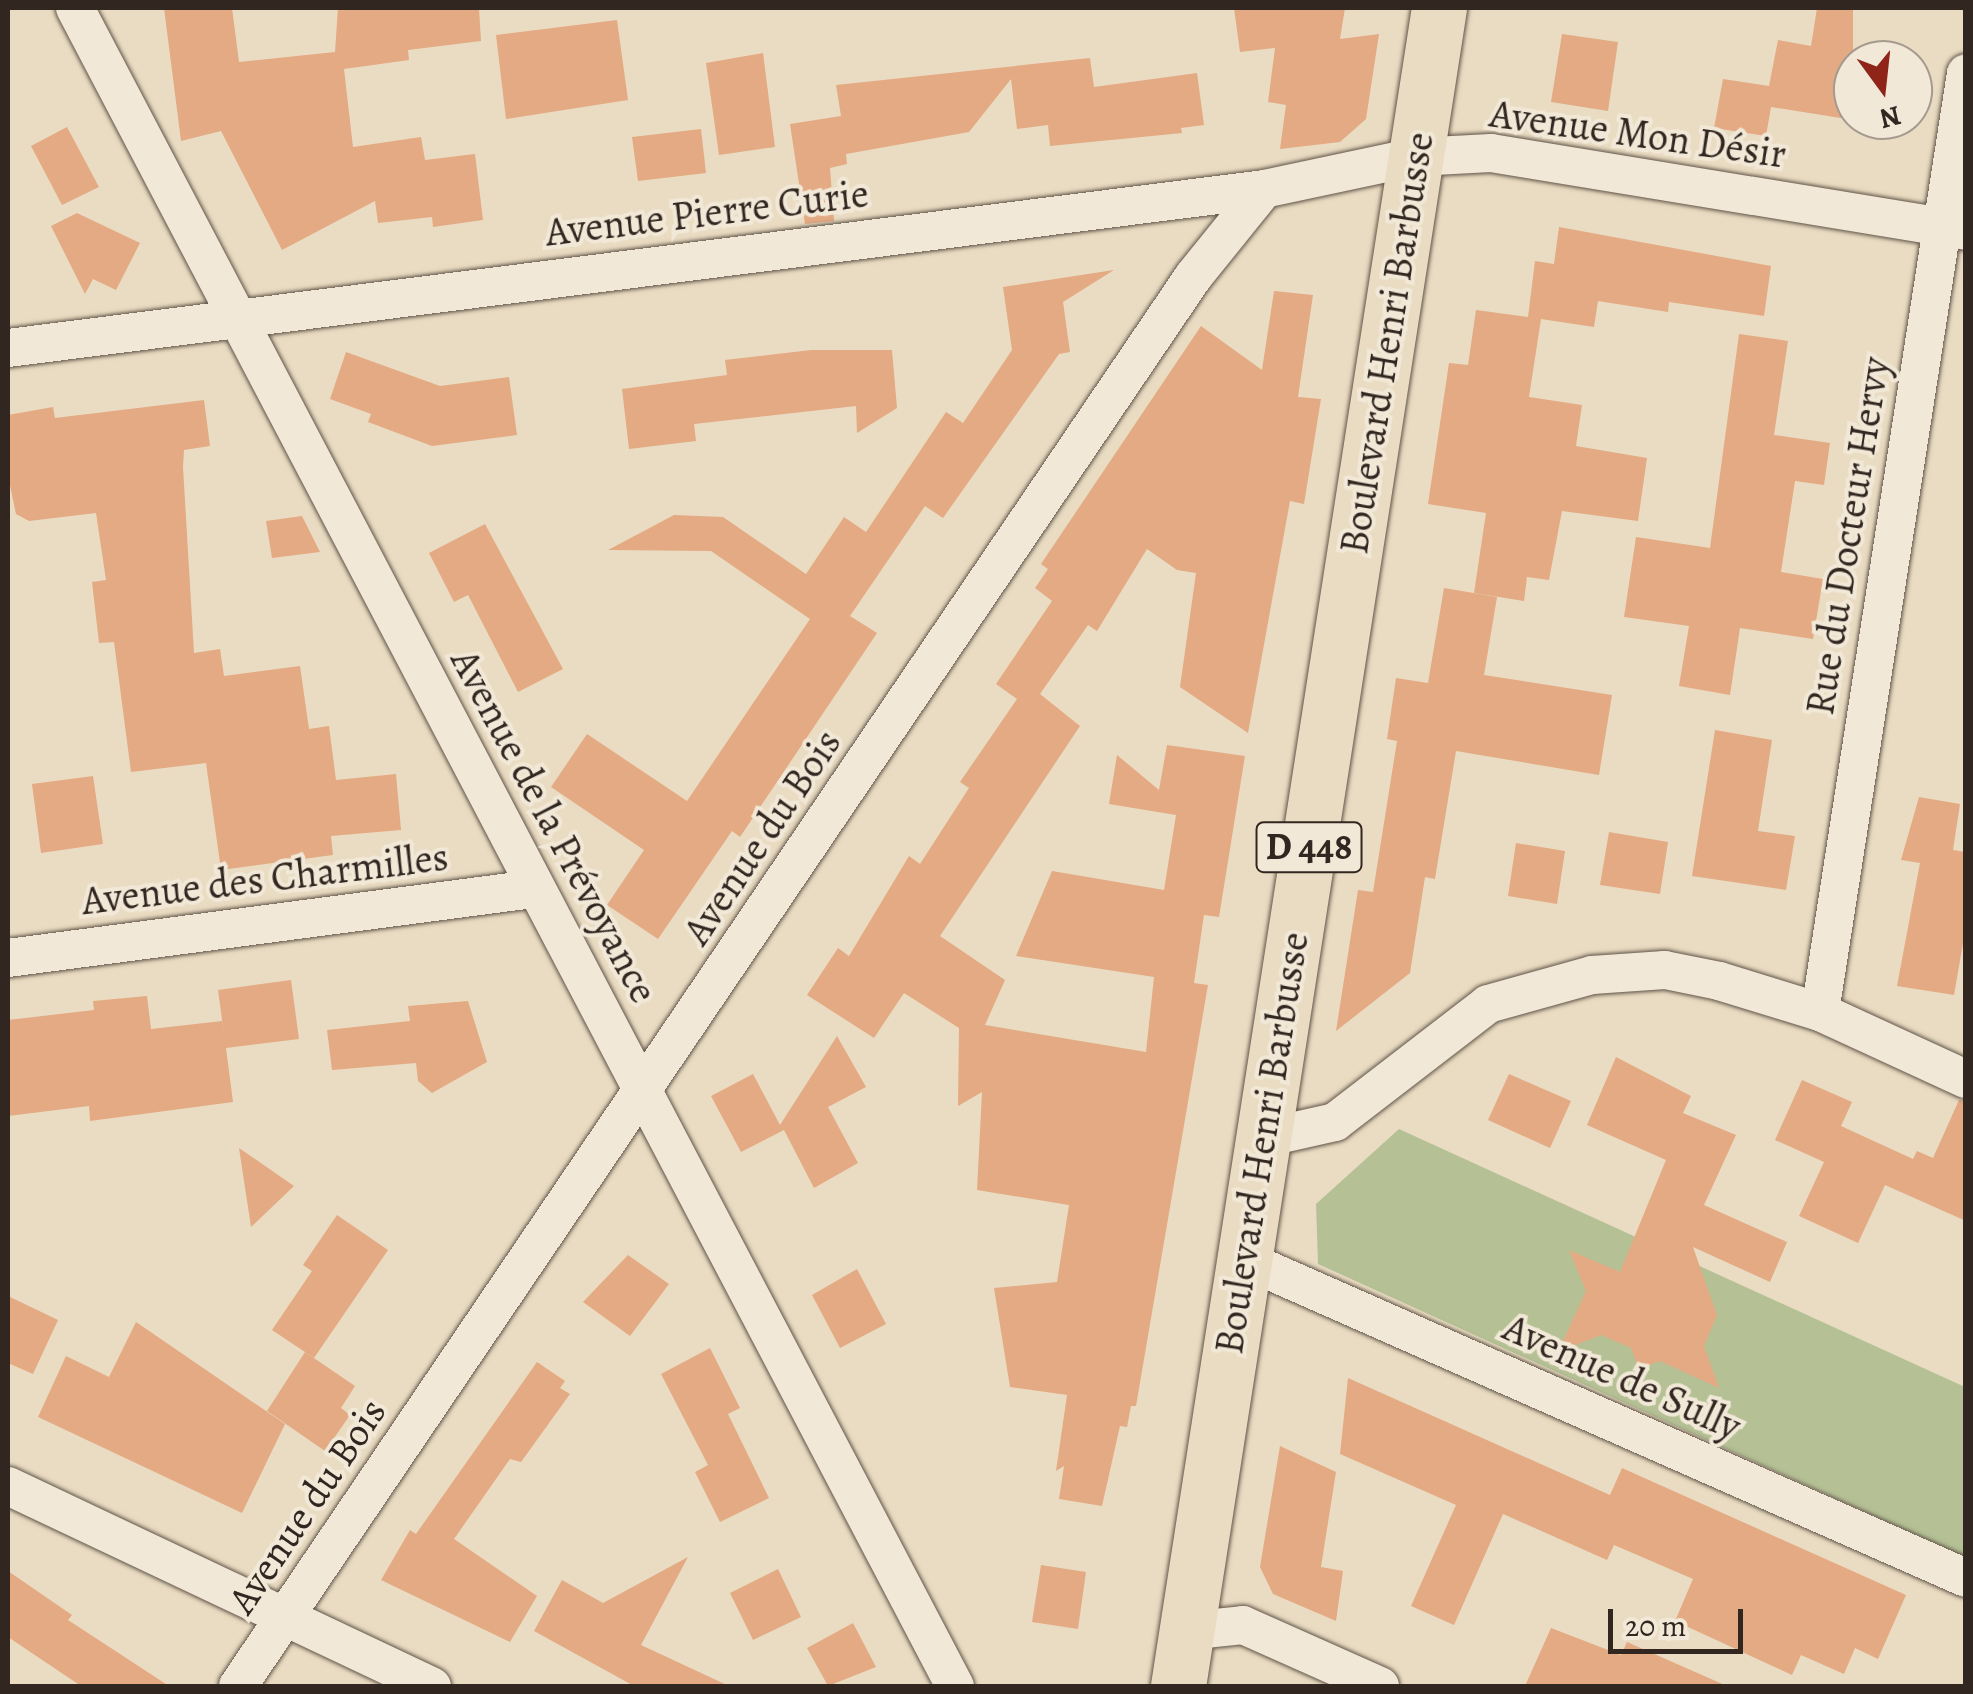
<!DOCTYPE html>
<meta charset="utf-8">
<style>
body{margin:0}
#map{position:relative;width:1973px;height:1694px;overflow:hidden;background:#eadcc2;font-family:Alegreya,serif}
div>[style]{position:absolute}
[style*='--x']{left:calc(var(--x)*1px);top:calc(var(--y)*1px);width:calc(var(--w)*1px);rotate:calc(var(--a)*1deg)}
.green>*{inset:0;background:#b5c195}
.building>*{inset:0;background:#e3aa83}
.roads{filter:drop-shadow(0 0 2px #605448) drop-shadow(0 0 2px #605448)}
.street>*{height:38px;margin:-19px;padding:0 19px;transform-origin:19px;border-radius:19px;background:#f1e8d7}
.primary>*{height:55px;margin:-27.5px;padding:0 27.5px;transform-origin:27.5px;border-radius:27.5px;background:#eadcc2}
span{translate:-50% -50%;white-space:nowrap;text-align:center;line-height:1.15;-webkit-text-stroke:8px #f1e8d7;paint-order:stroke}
.shield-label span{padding:2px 8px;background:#f1e8d7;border:2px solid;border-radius:8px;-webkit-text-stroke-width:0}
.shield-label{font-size:38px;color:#322620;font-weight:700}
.street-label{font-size:40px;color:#322620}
.frame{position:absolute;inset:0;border:10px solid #322620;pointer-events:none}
.north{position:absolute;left:1833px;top:40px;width:100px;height:100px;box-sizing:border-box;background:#f1e8d7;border:2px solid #a59a8e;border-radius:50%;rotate:165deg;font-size:28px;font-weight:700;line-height:40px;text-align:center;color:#322620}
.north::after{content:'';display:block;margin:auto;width:35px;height:45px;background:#8f2418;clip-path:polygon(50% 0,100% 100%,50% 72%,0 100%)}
.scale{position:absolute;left:1608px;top:1609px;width:135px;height:45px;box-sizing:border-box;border:5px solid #322620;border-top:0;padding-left:12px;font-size:30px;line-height:35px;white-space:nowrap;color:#322620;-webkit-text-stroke:8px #f1e8d7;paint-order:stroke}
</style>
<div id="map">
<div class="green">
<i style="clip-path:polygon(1399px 1129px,1965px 1387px,1965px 1557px,1318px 1264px,1316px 1204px)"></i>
</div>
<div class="building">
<i style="clip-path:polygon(164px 8px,232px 8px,239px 62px,335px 52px,338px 8px,479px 8px,481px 41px,408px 50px,409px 60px,344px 69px,353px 147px,421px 137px,425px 160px,475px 154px,483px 220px,433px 227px,432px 217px,378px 223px,375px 201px,282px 250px,221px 131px,181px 141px)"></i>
<i style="clip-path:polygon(1234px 8px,1345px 8px,1340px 39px,1379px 34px,1366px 119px,1340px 142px,1280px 149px,1286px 105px,1268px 102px,1275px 48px,1240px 52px)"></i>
<i style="clip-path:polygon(1817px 8px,1853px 8px,1853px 120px,1771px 107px,1766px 136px,1714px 128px,1723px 79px,1769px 86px,1778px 40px,1811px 46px)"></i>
<i style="clip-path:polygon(617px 20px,628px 100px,506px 119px,496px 35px)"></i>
<i style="clip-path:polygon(1562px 34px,1618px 42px,1608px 111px,1551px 102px)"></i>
<i style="clip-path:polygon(763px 53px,775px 147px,719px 155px,706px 63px)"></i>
<i style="clip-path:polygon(1090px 58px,1094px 87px,1197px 73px,1204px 125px,1181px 128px,1182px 133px,1050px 146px,1048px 125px,1017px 129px,1011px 79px,969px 132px,846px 154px,847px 164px,830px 168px,834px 221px,805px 224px,790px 124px,841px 116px,836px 85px)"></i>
<i style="clip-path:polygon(67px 127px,99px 187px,62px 205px,31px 146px)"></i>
<i style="clip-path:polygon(701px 129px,706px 173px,638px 181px,632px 137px)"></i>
<i style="clip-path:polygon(77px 213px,140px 243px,116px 290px,93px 279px,85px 294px,51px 226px)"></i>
<i style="clip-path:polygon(1559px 227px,1771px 266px,1764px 316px,1669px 302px,1668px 312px,1598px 301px,1594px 327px,1541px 319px,1529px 397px,1582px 405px,1576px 446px,1647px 458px,1638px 521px,1562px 511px,1549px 580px,1527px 577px,1524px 601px,1474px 593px,1486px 513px,1428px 504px,1449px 363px,1468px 365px,1476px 310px,1528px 317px,1535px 261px,1554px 264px)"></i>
<i style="clip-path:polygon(1114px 270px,1063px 302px,1070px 352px,1059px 354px,943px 518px,925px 506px,850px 616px,877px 633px,740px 837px,732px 831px,658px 939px,607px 905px,644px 850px,551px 787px,587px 734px,687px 801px,810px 619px,711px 551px,608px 550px,674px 515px,723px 517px,806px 574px,844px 517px,866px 532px,946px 412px,963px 423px,1012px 350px,1003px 287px)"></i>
<i style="clip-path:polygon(1274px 291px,1313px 295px,1298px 397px,1321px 399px,1304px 504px,1290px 501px,1248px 733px,1180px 687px,1196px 573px,1177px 570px,1147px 549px,1097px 631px,1088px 625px,1040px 694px,1080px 726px,940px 936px,1005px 980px,985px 1025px,1146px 1052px,1154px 977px,1016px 956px,1052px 871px,1164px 890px,1176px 815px,1109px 804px,1117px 755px,1159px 790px,1167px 745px,1245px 756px,1219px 917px,1204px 915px,1194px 983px,1208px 985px,1136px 1406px,1131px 1406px,1127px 1427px,1120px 1426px,1102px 1506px,1059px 1499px,1064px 1466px,1056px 1471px,1067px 1395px,1010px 1387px,994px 1288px,1057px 1282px,1069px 1205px,977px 1190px,982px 1092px,958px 1106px,959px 1028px,904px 993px,874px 1038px,807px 995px,838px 948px,849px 956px,909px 856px,920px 864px,969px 788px,960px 782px,1017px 699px,996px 684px,1052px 601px,1035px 588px,1048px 569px,1041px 564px,1201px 326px,1262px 370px)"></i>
<i style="clip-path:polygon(1739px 334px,1788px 341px,1774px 435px,1830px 443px,1824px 485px,1795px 481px,1781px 572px,1823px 579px,1813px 639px,1740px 628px,1730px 695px,1679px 686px,1689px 626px,1624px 617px,1636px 537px,1710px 548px)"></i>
<i style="clip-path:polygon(811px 350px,892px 350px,897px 408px,857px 433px,856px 406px,694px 424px,696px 441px,629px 449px,622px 389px,727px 375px,725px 360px)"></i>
<i style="clip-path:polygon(346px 352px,440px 386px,509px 377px,517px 435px,432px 446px,368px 422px,371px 414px,330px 399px)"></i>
<i style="clip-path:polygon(204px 400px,210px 446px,184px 450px,183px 467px,194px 653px,220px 649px,224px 676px,300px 666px,309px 729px,329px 726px,336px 780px,396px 774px,401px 830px,331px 836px,333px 855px,221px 870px,206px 763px,131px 772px,114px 642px,99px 643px,92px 582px,106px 580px,96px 513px,29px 521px,16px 514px,8px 476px,8px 415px,53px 407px,55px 418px)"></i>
<i style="clip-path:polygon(302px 516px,320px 552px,272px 558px,266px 521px)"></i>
<i style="clip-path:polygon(485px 524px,563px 669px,518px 692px,468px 595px,454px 602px,429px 553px)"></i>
<i style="clip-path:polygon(1444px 588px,1497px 597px,1484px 675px,1612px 695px,1599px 775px,1456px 751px,1435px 879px,1425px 877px,1410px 973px,1336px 1031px,1358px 890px,1373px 892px,1397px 741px,1387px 739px,1396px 678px,1428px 683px)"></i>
<i style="clip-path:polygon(1715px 730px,1772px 740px,1758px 831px,1795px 836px,1786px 890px,1692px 876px)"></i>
<i style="clip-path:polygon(93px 776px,103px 844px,41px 853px,32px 784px)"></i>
<i style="clip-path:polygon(1919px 797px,1960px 804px,1953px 850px,1966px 852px,1966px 926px,1954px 995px,1897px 986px,1920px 863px,1901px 860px)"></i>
<i style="clip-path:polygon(1609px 832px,1668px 842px,1660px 894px,1600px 885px)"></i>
<i style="clip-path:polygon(1516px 843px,1565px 851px,1557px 904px,1508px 896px)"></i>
<i style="clip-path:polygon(291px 980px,299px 1039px,226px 1048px,233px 1102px,90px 1121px,89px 1106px,8px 1116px,8px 1020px,94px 1010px,93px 1001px,147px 996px,151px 1029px,222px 1021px,224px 1034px,218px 990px)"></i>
<i style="clip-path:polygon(468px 1001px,487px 1062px,432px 1093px,418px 1081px,416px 1063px,332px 1070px,327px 1030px,410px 1021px,408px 1006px)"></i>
<i style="clip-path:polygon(837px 1036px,866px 1087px,828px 1107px,858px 1163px,814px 1188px,784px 1130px,741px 1152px,711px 1096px,753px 1074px,780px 1125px)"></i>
<i style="clip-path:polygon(1616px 1057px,1691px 1096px,1683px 1113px,1736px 1135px,1704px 1205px,1787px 1242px,1770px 1282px,1693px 1247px,1717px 1315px,1704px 1346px,1719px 1388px,1660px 1361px,1639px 1369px,1631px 1348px,1601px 1335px,1558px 1352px,1586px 1291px,1569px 1250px,1620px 1272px,1666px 1160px,1587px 1125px)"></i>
<i style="clip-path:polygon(1509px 1074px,1571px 1101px,1550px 1148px,1488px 1120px)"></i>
<i style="clip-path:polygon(1802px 1080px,1852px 1102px,1841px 1126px,1913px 1159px,1917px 1151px,1933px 1158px,1959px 1100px,1966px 1101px,1966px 1221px,1885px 1185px,1858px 1243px,1799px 1216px,1824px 1162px,1775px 1140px)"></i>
<i style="clip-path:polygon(239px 1148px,294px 1186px,251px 1227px)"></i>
<i style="clip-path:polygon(337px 1215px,388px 1250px,314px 1358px,272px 1330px,312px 1271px,303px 1265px)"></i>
<i style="clip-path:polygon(628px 1255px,669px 1284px,630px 1336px,583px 1302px)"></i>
<i style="clip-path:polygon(857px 1269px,886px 1324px,840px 1348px,812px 1295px)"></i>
<i style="clip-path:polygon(8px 1296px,58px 1320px,33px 1374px,8px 1363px)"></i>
<i style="clip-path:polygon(136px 1322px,285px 1424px,242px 1513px,38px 1417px,66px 1356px,109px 1377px)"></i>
<i style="clip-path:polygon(710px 1348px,740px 1408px,728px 1414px,769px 1498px,720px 1522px,695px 1472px,708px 1465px,661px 1374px)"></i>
<i style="clip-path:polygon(305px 1352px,355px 1386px,341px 1408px,350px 1415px,325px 1451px,267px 1411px)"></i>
<i style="clip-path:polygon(537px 1362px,565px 1381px,560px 1388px,570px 1394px,521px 1462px,510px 1459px,454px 1539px,537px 1596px,510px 1642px,381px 1580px,410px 1530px,416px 1534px)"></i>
<i style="clip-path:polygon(1348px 1378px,1610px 1495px,1622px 1468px,1906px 1595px,1878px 1659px,1855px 1648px,1844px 1674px,1801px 1655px,1792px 1675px,1675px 1621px,1693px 1579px,1614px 1545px,1607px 1560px,1503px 1514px,1454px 1625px,1411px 1606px,1456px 1505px,1340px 1454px)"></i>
<i style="clip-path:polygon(1280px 1446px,1336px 1472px,1321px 1567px,1343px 1571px,1336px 1621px,1273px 1594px,1260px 1567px)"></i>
<i style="clip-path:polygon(688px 1557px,641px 1645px,729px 1686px,634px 1686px,534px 1631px,562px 1580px,603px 1603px)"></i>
<i style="clip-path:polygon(1041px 1565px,1086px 1572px,1078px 1629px,1032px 1622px)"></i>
<i style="clip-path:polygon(778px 1569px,801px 1617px,753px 1640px,730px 1593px)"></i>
<i style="clip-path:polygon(8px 1571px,72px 1615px,68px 1620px,169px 1686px,81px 1686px,8px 1637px)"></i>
<i style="clip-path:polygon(853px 1623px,876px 1667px,828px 1686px,807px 1648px)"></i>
<i style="clip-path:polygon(1551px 1628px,1621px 1655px,1627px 1642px,1727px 1686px,1525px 1686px)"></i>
</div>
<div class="roads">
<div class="street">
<i style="--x:75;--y:8;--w:1895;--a:62.33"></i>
<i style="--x:8;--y:348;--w:1266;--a:-7.21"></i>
<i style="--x:1264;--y:189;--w:154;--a:-12"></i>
<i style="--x:1415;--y:157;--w:76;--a:-3"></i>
<i style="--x:1491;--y:153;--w:481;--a:9.3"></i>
<i style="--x:8;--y:958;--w:530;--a:-7.49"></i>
<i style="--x:1820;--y:1012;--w:950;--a:-81.16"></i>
<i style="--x:1264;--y:1138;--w:73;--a:-12.7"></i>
<i style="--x:1335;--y:1122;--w:193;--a:-37.6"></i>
<i style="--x:1488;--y:1004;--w:108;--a:-15.6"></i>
<i style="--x:1592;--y:975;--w:73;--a:-3.9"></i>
<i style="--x:1665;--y:970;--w:55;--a:11.5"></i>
<i style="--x:1719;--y:981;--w:106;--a:17.1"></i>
<i style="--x:1820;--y:1012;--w:161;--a:24.7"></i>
<i style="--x:1243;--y:1259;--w:790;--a:23.81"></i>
<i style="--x:8;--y:1486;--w:469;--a:25.3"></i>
<i style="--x:1186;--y:1631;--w:57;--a:-6"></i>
<i style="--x:1243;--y:1625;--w:150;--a:24"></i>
<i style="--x:238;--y:1686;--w:1702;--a:-55.87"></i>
<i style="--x:1193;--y:277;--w:113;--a:-51.1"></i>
</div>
<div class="primary">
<i style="--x:1178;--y:1686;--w:1698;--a:-81.16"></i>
</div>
</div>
<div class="shield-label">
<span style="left:1309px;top:847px">D 448</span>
</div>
<div class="street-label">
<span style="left:1638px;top:134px;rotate:8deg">Avenue Mon Désir</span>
<span style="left:707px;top:213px;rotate:-7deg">Avenue Pierre Curie</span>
<span style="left:1387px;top:343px;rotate:-81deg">Boulevard Henri Barbusse</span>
<span style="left:1848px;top:536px;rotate:-81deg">Rue du Docteur Hervy</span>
<span style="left:554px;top:826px;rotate:62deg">Avenue de la Prévoyance</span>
<span style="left:762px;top:837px;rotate:-56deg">Avenue du Bois</span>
<span style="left:265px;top:879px;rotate:-7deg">Avenue des Charmilles</span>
<span style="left:1262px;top:1143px;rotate:-81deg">Boulevard Henri Barbusse</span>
<span style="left:1622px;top:1377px;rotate:24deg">Avenue de Sully</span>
<span style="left:307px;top:1506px;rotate:-56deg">Avenue du Bois</span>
</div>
<div class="frame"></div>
<div class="north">N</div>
<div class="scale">20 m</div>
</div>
